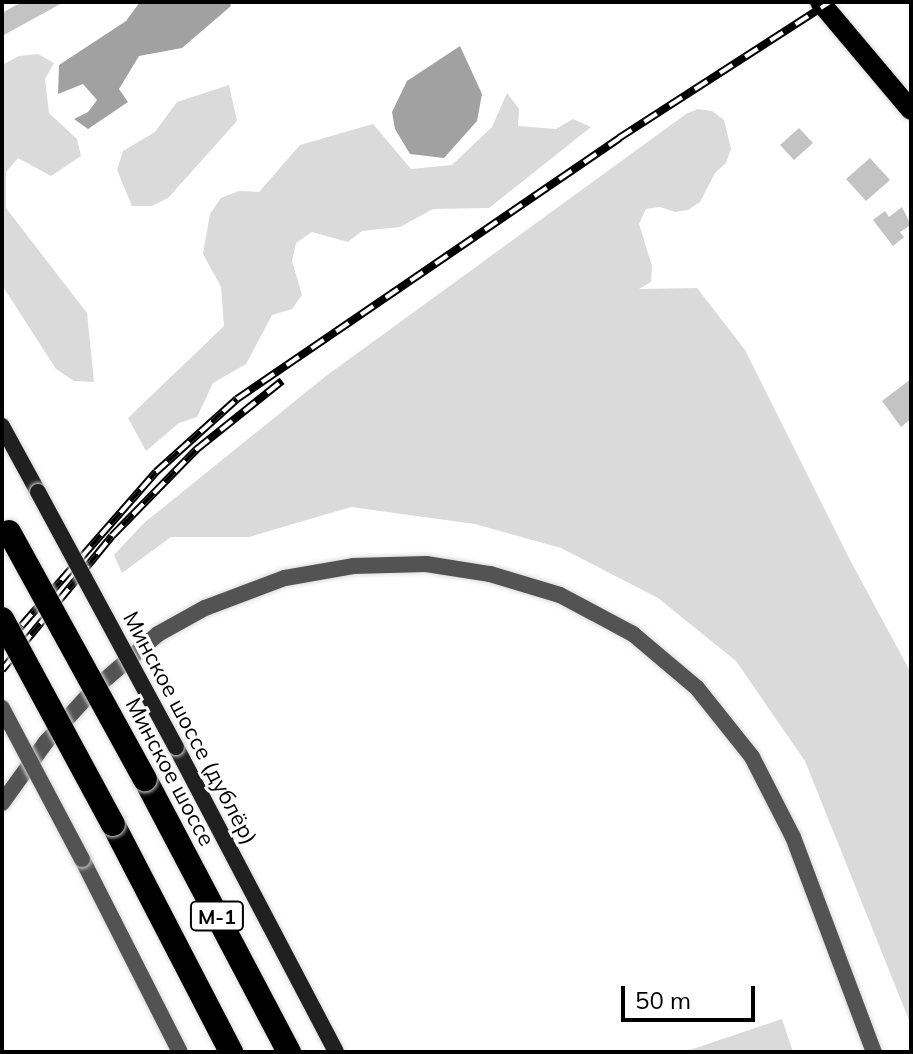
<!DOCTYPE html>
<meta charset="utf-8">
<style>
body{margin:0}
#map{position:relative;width:913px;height:1054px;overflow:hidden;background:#fff;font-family:Mulish,sans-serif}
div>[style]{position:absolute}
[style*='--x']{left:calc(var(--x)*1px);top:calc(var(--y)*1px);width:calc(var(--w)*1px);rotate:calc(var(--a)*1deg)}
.green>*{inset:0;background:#dadada}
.water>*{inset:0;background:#a1a1a1}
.building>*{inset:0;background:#c3c3c3}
.roads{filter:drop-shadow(0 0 2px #dbdbdb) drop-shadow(0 0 2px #dbdbdb)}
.street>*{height:16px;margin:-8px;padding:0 8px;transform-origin:8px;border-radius:8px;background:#535353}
.secondary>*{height:16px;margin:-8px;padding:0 8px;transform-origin:8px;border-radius:8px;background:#202020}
.primary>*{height:20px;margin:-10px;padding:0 10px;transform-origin:10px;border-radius:10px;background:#000}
.highway>*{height:24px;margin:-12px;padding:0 12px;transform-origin:12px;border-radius:12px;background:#000}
.rail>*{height:8px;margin-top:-4px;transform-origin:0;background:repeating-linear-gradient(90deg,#fff 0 15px,#000 0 30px);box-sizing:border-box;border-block:2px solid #000}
.bridges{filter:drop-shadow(0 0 2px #dbdbdb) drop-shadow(0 0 2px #dbdbdb)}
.street-bridge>*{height:16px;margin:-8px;padding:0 8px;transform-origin:8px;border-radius:8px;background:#535353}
.secondary-bridge>*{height:16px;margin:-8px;padding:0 8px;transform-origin:8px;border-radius:8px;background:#202020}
.highway-bridge>*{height:24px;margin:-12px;padding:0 12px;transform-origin:12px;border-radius:12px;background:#000}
span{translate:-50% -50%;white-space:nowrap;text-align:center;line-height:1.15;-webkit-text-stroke:6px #fff;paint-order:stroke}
.shield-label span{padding:2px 6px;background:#fff;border:2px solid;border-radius:6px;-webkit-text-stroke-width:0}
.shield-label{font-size:20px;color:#000;font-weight:700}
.street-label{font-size:22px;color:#000}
.frame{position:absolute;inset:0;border:4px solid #000;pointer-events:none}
.scale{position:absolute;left:621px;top:986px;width:134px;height:36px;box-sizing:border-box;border:4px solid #000;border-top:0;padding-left:10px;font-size:24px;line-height:28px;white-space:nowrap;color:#000;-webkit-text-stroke:6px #fff;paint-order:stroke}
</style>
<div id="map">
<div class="green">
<i style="clip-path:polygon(38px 54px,54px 63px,45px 79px,49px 113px,77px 139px,81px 156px,51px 176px,18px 158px,6px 172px,6px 208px,87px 313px,94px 382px,74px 381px,56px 369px,2px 285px,2px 65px,19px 56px)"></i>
<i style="clip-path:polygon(229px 85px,237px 121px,168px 198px,152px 206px,132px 206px,117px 170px,123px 151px,155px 132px,177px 102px)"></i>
<i style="clip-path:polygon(507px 93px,519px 109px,518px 126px,556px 129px,573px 119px,591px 127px,489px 208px,433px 209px,400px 227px,362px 231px,348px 242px,312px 232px,296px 243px,292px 261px,302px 295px,292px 309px,272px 315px,246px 364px,213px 383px,197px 417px,179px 423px,146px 451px,128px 418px,224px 326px,221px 287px,203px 254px,210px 214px,221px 198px,239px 191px,259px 192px,300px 145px,373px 124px,411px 169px,452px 165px,492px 127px)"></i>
<i style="clip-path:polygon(698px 109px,712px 111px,724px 120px,731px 149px,726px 163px,715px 173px,700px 202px,688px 210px,675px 212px,660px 207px,646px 209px,639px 224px,652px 266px,651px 282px,639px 289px,697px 288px,745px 350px,850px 560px,911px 673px,911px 1025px,805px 761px,736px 661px,658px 598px,561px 548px,475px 524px,351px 507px,249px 537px,171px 537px,122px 573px,114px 555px,144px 523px,326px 376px,686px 114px)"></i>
<i style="clip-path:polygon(782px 1019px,793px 1052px,684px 1052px)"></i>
</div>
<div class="water">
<i style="clip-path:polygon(140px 2px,229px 2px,231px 6px,182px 48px,139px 56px,119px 89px,128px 102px,88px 129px,74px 119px,88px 112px,97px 100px,83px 84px,58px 94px,59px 65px,126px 21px)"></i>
<i style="clip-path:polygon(460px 46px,482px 94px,477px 121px,444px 158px,410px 154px,395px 129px,392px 112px,407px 81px)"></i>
</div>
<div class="building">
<i style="clip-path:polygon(22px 2px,64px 2px,2px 36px,2px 13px)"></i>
<i style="clip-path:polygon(799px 128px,813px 143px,794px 160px,780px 145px)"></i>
<i style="clip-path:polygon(870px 158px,890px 180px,866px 201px,846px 179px)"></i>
<i style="clip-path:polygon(902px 207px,911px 225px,900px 232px,904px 237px,893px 246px,873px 220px,885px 211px,889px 217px)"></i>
<i style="clip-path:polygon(911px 379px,911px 419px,901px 427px,882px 401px)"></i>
</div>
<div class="roads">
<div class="street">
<i style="--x:2;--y:803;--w:75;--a:-54.2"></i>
<i style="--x:46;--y:742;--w:70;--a:-47.9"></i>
<i style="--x:93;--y:690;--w:86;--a:-40.7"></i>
<i style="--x:158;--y:634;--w:54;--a:-29"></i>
<i style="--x:205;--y:608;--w:85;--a:-20.6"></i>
<i style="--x:285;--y:578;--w:69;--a:-10"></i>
<i style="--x:353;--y:566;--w:73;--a:-1.6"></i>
<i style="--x:426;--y:564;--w:65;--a:8.9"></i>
<i style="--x:490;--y:574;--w:73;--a:16.7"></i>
<i style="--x:560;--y:595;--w:83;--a:28.1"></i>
<i style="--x:633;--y:634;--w:84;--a:40.2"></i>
<i style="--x:697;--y:688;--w:88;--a:51.4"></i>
<i style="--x:752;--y:757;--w:90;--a:62.9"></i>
<i style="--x:793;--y:837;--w:230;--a:69.4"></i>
<i style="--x:82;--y:859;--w:216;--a:63.1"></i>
</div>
<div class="secondary">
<i style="--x:2;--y:426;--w:75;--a:61.4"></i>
<i style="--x:176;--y:747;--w:344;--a:62.3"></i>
</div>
<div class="primary">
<i style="--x:820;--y:2;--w:141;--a:49.9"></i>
</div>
<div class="highway">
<i style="--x:145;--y:779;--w:309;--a:62.2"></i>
<i style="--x:113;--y:824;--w:257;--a:62.6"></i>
</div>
</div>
<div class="rail">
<i style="--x:2;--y:648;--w:234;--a:-48.8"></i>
<i style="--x:156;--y:472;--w:109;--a:-42"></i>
<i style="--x:237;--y:399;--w:463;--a:-34.3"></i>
<i style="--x:619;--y:138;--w:251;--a:-32.8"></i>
<i style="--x:2;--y:670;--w:173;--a:-50.6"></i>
<i style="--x:112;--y:536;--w:122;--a:-45.7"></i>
<i style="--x:197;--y:449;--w:109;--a:-38.7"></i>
</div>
<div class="bridges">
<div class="street-bridge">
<i style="--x:2;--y:708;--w:171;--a:62.1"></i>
</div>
<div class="secondary-bridge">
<i style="--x:38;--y:492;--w:290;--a:61.6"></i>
</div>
<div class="highway-bridge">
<i style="--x:9;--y:532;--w:282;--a:61.2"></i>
<i style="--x:2;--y:619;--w:233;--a:61.6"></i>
</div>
</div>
<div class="shield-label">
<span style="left:217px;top:916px">М-1</span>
</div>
<div class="street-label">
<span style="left:190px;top:728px;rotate:62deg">Минское шоссе (дублёр)</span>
<span style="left:170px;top:772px;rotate:62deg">Минское шоссе</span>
</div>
<div class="frame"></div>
<div class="scale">50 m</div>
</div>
